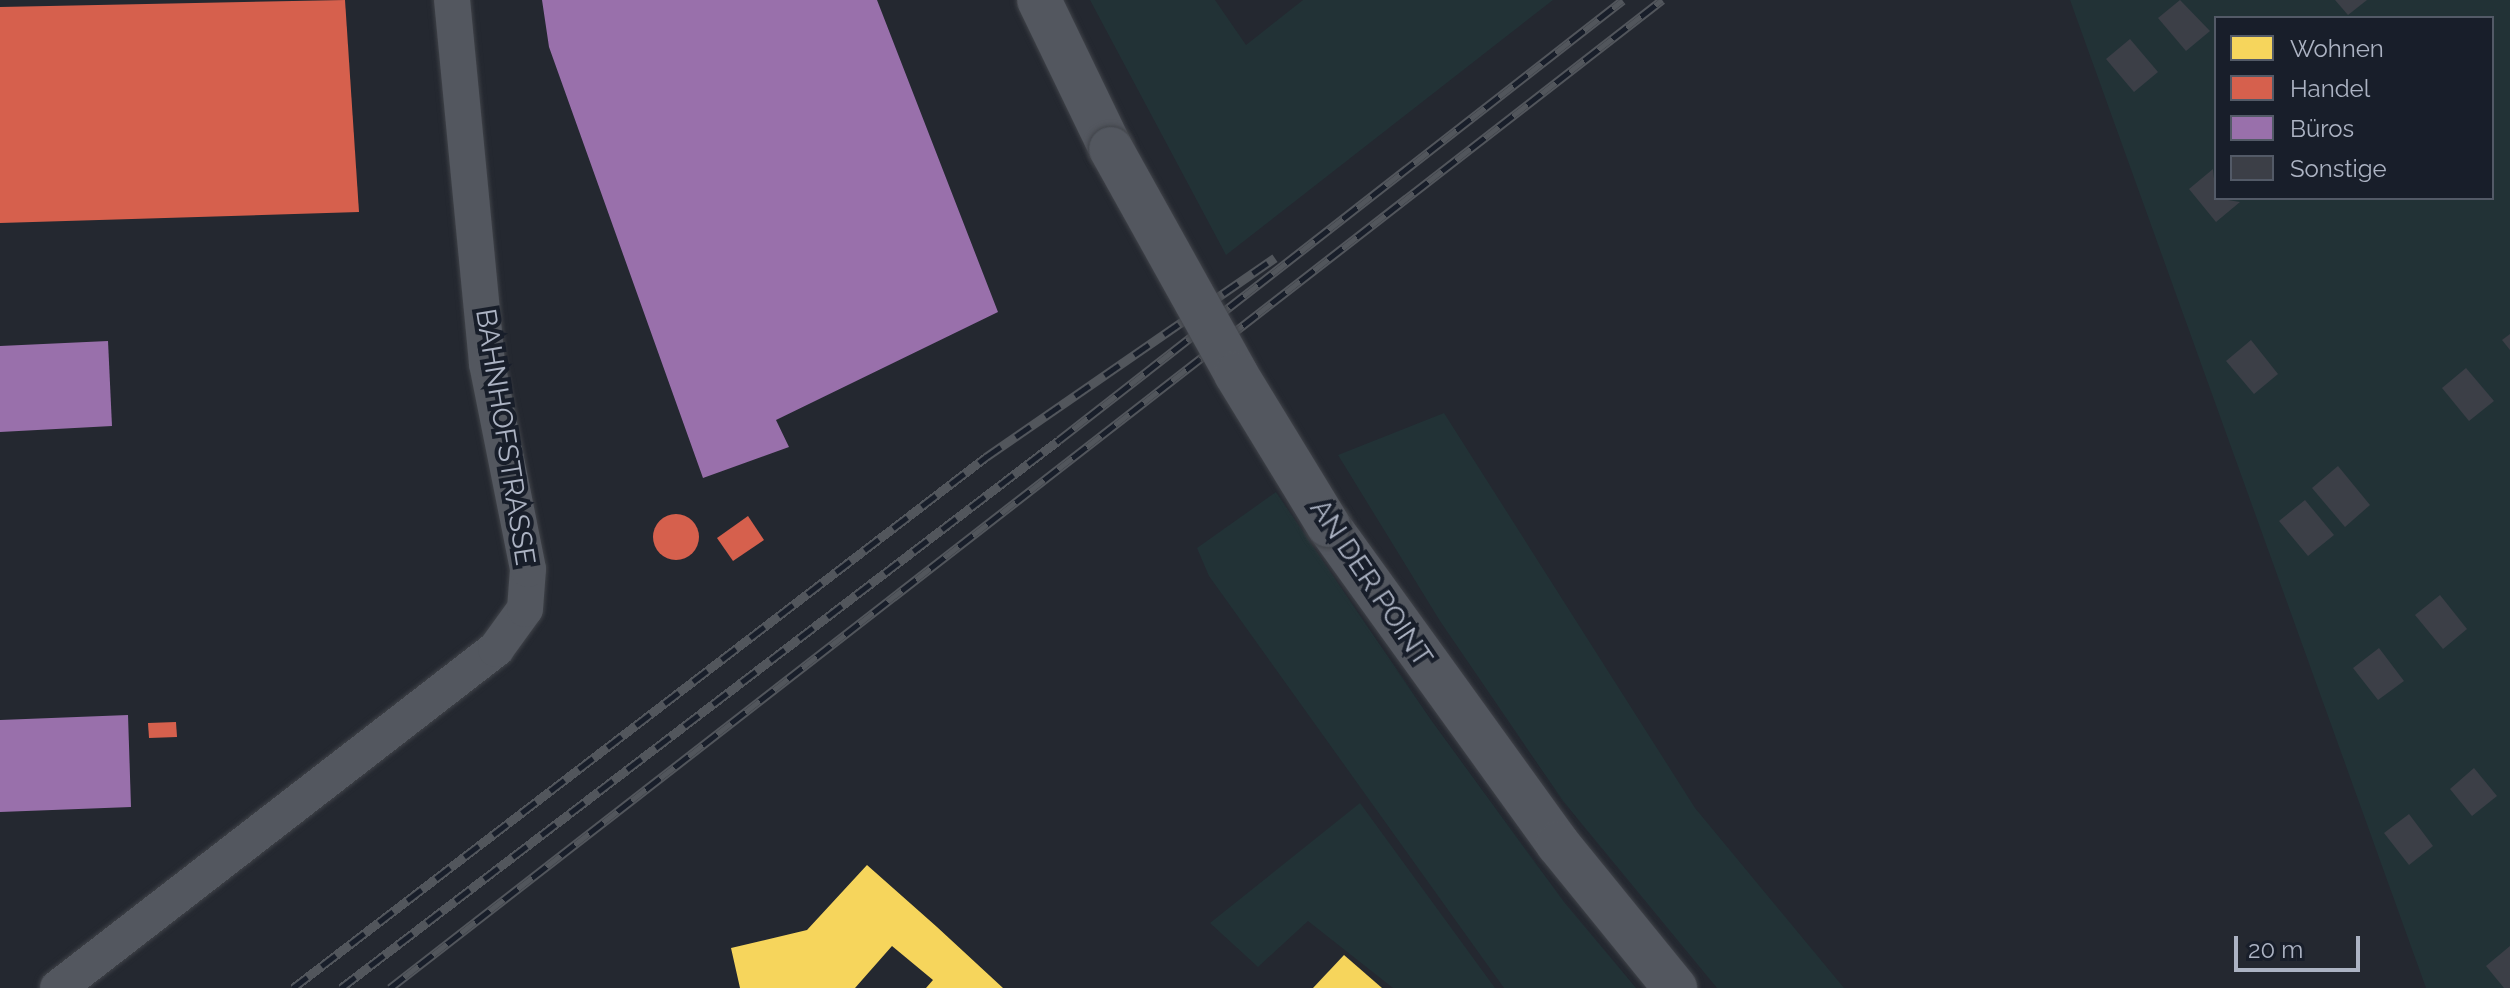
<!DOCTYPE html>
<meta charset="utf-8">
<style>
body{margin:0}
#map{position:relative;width:2510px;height:988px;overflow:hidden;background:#242830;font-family:Raleway,sans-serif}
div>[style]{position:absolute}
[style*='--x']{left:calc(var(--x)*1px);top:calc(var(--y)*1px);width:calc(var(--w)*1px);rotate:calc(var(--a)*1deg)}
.green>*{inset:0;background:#223236}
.homes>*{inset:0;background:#f6d55c}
.shops>*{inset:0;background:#d6604d}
.round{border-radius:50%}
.offices>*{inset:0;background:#9970ab}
.building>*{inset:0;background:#3c3f47}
.roads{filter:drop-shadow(0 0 2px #404349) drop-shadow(0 0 2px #404349)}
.minor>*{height:36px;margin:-18px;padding:0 18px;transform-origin:18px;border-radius:18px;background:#53575f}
.tertiary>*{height:44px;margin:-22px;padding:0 22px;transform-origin:22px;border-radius:22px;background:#53575f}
.rail>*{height:9px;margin-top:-4.5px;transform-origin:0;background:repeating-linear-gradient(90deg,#181e2a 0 18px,#52565c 0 36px);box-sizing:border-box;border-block:2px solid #52565c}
.bridges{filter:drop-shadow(0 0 2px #404349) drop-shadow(0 0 2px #404349)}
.tertiary-bridge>*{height:44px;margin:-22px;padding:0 22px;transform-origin:22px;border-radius:22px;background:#53575f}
span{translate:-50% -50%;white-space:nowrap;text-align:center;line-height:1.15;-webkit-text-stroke:8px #181e2a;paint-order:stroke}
.street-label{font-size:28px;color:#acb3c3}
.legend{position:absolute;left:2214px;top:16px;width:280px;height:184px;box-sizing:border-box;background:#181e2a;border:2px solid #535a67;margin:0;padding:10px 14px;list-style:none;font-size:24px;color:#acb3c3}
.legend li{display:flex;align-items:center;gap:16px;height:40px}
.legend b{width:40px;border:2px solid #535a67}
.scale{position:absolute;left:2234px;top:936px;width:126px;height:36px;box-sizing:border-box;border:4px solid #acb3c3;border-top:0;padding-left:10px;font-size:24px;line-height:28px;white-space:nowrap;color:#acb3c3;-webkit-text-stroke:6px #181e2a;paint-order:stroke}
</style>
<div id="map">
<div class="green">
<i style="clip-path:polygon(1090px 0,1215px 0,1246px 45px,1303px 0,1553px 0,1226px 255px)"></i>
<i style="clip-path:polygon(evenodd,2070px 0,2510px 0,2510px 988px,2426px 988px,2070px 0,2216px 18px,2492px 18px,2492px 198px,2216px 198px,2216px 18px)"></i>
<i style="clip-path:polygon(1444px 413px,1695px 808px,1844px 988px,1717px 988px,1563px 801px,1440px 621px,1338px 455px)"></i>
<i style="clip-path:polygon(1276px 492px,1431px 720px,1564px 902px,1636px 988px,1504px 988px,1209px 576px,1197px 548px)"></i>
<i style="clip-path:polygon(1360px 803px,1495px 988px,1393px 988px,1308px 921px,1258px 967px,1210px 923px)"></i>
</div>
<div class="homes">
<i style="clip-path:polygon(867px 865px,937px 927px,1003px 988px,926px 988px,933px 980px,892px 946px,855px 988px,740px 988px,731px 948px,807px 930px)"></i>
<i style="clip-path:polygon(1344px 955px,1382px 988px,1313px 988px)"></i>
</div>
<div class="shops">
<i style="clip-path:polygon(345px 0,359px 212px,0 223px,0 7px)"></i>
<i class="round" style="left:653px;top:514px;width:46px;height:46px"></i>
<i style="clip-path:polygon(748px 516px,764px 540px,733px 561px,717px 538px)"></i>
<i style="clip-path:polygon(176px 722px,177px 737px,149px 738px,148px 723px)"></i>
</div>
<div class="offices">
<i style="clip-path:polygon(542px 0,877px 0,998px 312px,776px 420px,789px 447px,703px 478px,549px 47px)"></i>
<i style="clip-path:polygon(108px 341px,112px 426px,0 432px,0 346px)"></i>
<i style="clip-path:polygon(128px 715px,131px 807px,0 812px,0 720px)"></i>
</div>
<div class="building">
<i style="clip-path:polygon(2180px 0,2210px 31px,2186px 51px,2158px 18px)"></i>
<i style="clip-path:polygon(2335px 0,2367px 0,2348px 15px)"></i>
<i style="clip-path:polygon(2130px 39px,2158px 72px,2134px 92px,2106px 59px)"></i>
<i style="clip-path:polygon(2213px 169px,2216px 198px,2240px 202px,2216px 222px,2189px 189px)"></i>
<i style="clip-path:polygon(2510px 334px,2510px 350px,2502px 340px)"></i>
<i style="clip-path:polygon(2251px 340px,2278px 374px,2254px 394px,2226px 361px)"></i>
<i style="clip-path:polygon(2466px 368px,2494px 401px,2469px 421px,2442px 388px)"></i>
<i style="clip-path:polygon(2338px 466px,2370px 505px,2345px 527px,2312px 488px)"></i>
<i style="clip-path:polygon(2305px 500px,2334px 535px,2308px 556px,2279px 521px)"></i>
<i style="clip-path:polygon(2440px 595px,2467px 629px,2443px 649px,2415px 615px)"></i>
<i style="clip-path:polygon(2379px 648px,2404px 681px,2378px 700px,2353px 668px)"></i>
<i style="clip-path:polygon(2474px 768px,2497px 796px,2472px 816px,2450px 789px)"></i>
<i style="clip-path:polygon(2409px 814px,2433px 846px,2409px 865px,2384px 833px)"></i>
<i style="clip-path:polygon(2510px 946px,2510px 988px,2504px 988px,2486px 966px)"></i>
</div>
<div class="roads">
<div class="minor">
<i style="--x:58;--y:988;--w:554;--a:-37.74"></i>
<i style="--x:496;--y:649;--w:49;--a:-54.1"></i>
<i style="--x:525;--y:609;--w:40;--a:-85.7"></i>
<i style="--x:528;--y:569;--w:210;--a:-101.3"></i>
<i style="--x:487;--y:363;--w:365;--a:-95.5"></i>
</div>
<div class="tertiary">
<i style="--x:1039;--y:0;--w:165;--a:64.2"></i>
<i style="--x:1328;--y:525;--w:393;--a:54.2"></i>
<i style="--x:1558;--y:844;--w:186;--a:50.9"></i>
</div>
</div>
<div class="rail">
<i style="--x:293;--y:988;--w:873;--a:-37.46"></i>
<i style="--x:986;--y:457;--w:351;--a:-34.6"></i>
<i style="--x:341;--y:988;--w:903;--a:-37.35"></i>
<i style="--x:1059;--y:440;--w:715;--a:-37.96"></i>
<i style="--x:390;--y:988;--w:1611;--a:-37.84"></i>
</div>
<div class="bridges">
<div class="tertiary-bridge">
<i style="--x:1111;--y:149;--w:257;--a:60.9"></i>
<i style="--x:1236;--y:374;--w:177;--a:58.6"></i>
</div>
</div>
<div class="street-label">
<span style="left:505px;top:437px;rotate:81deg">BAHNHOFSTRASSE</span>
<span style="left:1371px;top:583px;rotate:56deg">AN DER POINT</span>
</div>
<ul class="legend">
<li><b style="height:22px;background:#f6d55c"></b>Wohnen</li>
<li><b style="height:22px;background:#d6604d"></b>Handel</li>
<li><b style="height:22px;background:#9970ab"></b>Büros</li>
<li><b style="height:22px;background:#3c3f47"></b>Sonstige</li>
</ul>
<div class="scale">20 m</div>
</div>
